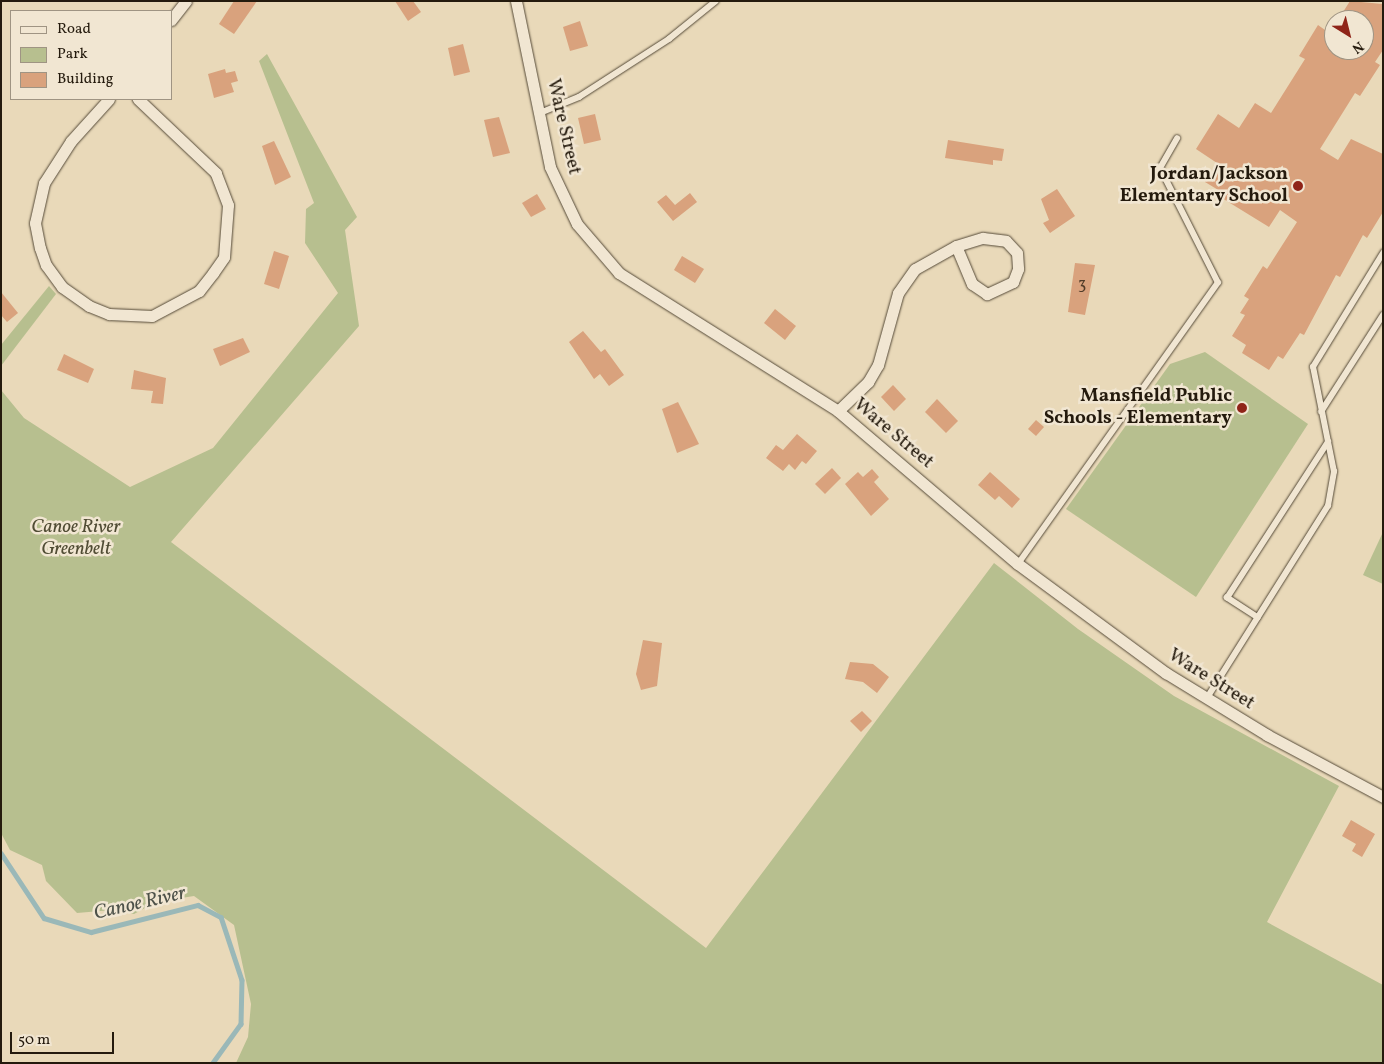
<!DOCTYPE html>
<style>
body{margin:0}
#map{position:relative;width:1384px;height:1064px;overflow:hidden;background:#e9d9b9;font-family:Vollkorn,serif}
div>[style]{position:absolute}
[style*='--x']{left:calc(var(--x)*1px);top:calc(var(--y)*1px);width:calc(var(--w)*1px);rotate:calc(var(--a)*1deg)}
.green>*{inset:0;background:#b7bf8f}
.stream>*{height:4.5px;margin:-2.25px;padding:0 2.25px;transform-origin:2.25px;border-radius:2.25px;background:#9ab8b8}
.building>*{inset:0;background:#d9a27d}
.roads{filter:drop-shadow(0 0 1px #554a38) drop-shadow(0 0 1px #554a38)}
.service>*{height:5.5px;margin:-2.75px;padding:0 2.75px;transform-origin:2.75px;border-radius:2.75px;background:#f1e6d2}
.minor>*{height:11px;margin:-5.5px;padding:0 5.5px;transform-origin:5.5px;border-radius:5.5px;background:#f1e6d2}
.dots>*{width:14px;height:14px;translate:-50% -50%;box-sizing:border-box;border:2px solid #f1e6d2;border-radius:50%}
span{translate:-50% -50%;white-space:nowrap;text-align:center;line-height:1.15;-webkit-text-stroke:5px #f1e6d2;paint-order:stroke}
.number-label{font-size:16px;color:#513c29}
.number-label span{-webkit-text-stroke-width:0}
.street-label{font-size:19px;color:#241a0d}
.poi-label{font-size:19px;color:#241a0d;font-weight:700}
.right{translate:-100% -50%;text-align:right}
.park-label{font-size:19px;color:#504c34;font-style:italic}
.water-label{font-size:20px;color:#4d5149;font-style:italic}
.frame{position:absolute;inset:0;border:2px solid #241a0d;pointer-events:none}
.legend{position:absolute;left:10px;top:10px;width:162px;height:90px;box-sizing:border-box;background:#f1e6d2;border:1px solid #9f9483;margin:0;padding:6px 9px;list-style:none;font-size:15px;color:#241a0d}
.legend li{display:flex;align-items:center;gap:10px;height:25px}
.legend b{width:25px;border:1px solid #9f9483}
.north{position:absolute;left:1324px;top:10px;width:50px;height:50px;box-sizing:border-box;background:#f1e6d2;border:1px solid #9f9483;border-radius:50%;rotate:144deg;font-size:14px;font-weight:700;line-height:20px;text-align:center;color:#241a0d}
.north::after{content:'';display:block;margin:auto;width:18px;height:22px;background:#8f2418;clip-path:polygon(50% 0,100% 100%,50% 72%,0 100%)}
.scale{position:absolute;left:10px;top:1032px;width:104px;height:22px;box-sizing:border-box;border:2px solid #241a0d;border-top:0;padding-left:6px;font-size:15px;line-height:18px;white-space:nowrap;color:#241a0d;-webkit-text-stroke:4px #f1e6d2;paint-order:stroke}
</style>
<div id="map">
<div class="green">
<i style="clip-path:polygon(267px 54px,357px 217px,345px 230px,359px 326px,171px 542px,706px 948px,994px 563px,1078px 629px,1174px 696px,1339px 786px,1267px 922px,1383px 985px,1383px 1063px,236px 1063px,248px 1037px,251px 1004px,234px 925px,194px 896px,156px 902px,134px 914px,112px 910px,77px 913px,46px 881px,42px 865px,10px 850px,1px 833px,1px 390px,24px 418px,130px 487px,213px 448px,338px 293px,305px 243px,306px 209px,314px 203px,259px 61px)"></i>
<i style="clip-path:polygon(49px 286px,56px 294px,1px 366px,1px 345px)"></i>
<i style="clip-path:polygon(1205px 352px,1308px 424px,1196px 597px,1066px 509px,1170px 364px)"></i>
<i style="clip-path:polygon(1383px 532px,1383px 584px,1363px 575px)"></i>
</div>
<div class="stream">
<i style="--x:1;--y:853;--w:78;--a:56.5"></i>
<i style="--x:44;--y:918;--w:49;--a:16.6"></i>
<i style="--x:91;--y:932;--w:110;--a:-14.2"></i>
<i style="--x:198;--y:905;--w:26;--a:28"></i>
<i style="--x:221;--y:917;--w:66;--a:71.6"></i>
<i style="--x:242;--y:980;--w:44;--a:91.3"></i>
<i style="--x:241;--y:1024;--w:48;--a:125.7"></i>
</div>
<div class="building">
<i style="clip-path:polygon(234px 1px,257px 1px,234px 34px,219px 24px)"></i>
<i style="clip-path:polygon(395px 1px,413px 1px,421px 12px,408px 21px)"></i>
<i style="clip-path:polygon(1350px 1px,1383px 4px,1383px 50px,1375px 62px,1380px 65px,1360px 96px,1355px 93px,1320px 149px,1338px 160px,1351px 139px,1383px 154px,1383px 212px,1367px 238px,1363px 235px,1340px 277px,1336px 275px,1304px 335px,1300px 333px,1283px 359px,1278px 356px,1269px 370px,1242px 353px,1246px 345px,1232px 336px,1245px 315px,1240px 313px,1249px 299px,1244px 296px,1263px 266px,1267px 269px,1297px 222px,1280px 210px,1269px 227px,1217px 195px,1220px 191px,1205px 182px,1217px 163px,1196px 149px,1218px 114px,1239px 128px,1255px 103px,1271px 113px,1305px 59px,1299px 56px,1318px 25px,1325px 30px,1334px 16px,1334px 50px,1364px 50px,1364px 20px,1338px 20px)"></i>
<i style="clip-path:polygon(580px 21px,588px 46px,570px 51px,563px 27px)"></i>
<i style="clip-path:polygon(463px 44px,470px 72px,454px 76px,448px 48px)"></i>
<i style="clip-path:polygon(225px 69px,226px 73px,235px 71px,238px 81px,231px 83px,234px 92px,214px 98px,208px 74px)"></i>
<i style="clip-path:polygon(595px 114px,601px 140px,584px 144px,578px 118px)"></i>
<i style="clip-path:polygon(499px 117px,510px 153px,493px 157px,484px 120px)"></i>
<i style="clip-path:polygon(948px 140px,1004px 149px,1002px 161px,993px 160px,993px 165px,945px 158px)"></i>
<i style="clip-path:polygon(274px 141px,291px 177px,275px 185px,262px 146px)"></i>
<i style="clip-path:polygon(1057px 189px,1075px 216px,1050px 233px,1043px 223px,1049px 220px,1041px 199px)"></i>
<i style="clip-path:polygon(690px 193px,697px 202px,673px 221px,657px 202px,666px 195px,675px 205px)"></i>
<i style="clip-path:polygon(537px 194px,546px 209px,531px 217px,522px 203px)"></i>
<i style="clip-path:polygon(274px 251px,289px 256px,279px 289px,264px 284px)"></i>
<i style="clip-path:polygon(682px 256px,704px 269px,695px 283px,674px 270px)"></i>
<i style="clip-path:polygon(1075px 263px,1095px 265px,1085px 315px,1068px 312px)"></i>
<i style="clip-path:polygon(1px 292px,18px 313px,7px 322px,1px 315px)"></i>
<i style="clip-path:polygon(775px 309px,796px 326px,785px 340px,764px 323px)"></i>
<i style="clip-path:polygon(583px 331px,601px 352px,605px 349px,624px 375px,609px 386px,600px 374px,594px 379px,569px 342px)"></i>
<i style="clip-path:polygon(243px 338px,250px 352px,220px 366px,213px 349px)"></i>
<i style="clip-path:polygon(64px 354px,94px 369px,88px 383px,57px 370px)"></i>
<i style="clip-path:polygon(134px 370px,166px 378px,163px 404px,151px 403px,153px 391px,131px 389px)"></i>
<i style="clip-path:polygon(893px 385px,906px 399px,894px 411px,881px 397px)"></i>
<i style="clip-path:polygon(937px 399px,958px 421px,946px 433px,925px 412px)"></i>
<i style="clip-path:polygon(678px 402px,699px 444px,677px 453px,662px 409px)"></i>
<i style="clip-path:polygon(1036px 420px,1044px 427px,1036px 436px,1028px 429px)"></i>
<i style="clip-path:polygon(797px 434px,817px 451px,806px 464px,802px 461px,795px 470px,789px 464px,783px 471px,766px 458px,776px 445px,783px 450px)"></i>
<i style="clip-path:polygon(832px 468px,841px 478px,825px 494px,815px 484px)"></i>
<i style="clip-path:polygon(872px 469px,879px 477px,874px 482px,889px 499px,871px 516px,845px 484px,858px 472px,863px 477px)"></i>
<i style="clip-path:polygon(990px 472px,1020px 499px,1012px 508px,999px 496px,995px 500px,978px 485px)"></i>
<i style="clip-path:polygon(643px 640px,662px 643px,657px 686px,641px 690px,636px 674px)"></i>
<i style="clip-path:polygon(850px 662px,873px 664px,889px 677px,877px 693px,863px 682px,845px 679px)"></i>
<i style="clip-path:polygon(862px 711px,872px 721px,861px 732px,850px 721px)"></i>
<i style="clip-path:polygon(1351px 820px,1375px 834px,1362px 857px,1352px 851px,1356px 844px,1342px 836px)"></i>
</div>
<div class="roads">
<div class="service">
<i style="--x:540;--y:113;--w:42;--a:-22.3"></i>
<i style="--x:579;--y:97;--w:107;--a:-32.8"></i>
<i style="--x:669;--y:39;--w:60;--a:-39"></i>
<i style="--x:1321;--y:412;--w:115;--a:-57.4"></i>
<i style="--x:1018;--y:564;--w:345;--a:-54.6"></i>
<i style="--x:1218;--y:283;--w:129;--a:-116.8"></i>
<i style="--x:1160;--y:168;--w:34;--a:-60"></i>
<i style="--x:1258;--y:618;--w:37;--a:-147"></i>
<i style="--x:1227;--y:598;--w:186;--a:-57.1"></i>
<i style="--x:1207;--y:698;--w:227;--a:-57.8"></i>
<i style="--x:1328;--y:506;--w:35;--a:-80"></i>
<i style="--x:1334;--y:472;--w:107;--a:-101.3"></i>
<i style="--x:1313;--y:367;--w:134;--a:-58.4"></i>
</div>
<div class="minor">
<i style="--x:516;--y:1;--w:169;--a:78.4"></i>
<i style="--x:550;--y:167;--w:63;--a:64.7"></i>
<i style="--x:577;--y:224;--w:65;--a:49.4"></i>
<i style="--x:619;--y:273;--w:259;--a:32.2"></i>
<i style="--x:838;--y:411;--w:236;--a:40.4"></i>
<i style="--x:1018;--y:564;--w:184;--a:36.4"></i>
<i style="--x:1166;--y:673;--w:119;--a:31.5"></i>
<i style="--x:1267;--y:735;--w:132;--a:28.1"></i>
<i style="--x:171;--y:20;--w:24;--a:-52"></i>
<i style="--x:109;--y:99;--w:57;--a:132.1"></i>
<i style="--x:71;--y:141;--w:50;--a:122.7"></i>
<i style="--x:44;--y:183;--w:41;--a:102.7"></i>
<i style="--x:35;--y:223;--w:25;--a:79"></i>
<i style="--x:40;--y:248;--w:18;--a:71"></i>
<i style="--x:46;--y:265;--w:27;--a:54"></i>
<i style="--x:62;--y:287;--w:33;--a:35"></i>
<i style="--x:89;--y:306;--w:22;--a:22"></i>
<i style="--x:109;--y:314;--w:43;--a:2.7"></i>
<i style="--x:152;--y:316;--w:53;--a:-28"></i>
<i style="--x:199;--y:291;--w:23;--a:-52"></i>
<i style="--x:213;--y:273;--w:19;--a:-55"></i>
<i style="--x:224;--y:257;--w:52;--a:-85.6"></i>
<i style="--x:228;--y:205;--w:34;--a:-111"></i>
<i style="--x:216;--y:173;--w:108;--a:-136.5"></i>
<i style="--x:838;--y:411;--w:42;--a:-44"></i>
<i style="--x:868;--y:382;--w:20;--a:-60"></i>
<i style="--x:878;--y:365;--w:75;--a:-74.5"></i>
<i style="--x:898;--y:293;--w:29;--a:-55"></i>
<i style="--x:915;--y:269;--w:47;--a:-29.3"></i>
<i style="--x:956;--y:246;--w:28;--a:-17"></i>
<i style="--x:983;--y:238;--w:23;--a:7"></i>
<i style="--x:1006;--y:241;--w:16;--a:47"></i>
<i style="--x:1017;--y:253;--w:16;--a:86"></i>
<i style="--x:1018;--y:269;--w:14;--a:111"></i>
<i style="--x:1013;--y:282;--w:29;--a:155"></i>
<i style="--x:987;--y:294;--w:18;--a:-146"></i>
<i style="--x:972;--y:284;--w:41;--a:-112.8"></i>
</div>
</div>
<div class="dots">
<i style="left:1298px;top:186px;background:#8f2418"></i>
<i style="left:1242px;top:408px;background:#8f2418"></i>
</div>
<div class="number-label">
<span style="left:1082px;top:285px">3</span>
</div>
<div class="street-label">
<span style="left:563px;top:127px;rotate:77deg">Ware Street</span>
<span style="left:893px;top:434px;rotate:40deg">Ware Street</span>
<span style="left:1211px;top:680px;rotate:32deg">Ware Street</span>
</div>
<div class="poi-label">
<span class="right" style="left:1288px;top:186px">Jordan/Jackson<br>Elementary School</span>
<span class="right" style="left:1232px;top:408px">Mansfield Public<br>Schools - Elementary</span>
</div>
<div class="park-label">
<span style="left:76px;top:539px">Canoe River<br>Greenbelt</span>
</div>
<div class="water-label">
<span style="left:140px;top:904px;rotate:-13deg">Canoe River</span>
</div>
<div class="frame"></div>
<ul class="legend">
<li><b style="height:6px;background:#f1e6d2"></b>Road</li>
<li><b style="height:14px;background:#b7bf8f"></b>Park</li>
<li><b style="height:14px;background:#d9a27d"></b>Building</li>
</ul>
<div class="north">N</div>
<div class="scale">50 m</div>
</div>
